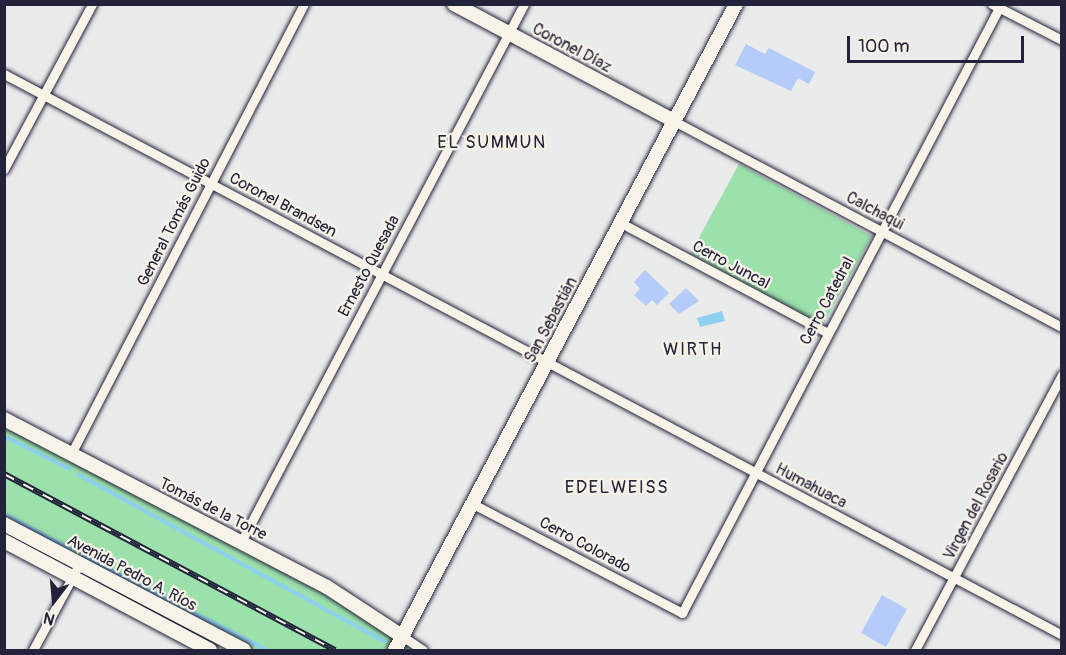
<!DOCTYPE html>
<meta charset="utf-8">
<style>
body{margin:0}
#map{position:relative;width:1066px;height:655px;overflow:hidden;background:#eaebeb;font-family:Pangolin,sans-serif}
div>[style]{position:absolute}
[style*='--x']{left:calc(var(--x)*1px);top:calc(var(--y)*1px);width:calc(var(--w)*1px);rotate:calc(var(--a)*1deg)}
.green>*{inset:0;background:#9ce0ac}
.water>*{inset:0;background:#8ed0ef}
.stream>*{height:4px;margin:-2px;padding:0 2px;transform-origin:2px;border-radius:2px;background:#8ed0ef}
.building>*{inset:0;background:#b5cbf9}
.roads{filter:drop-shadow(0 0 2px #22223b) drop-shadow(0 0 2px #22223b)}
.street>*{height:9px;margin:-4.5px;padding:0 4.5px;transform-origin:4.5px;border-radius:4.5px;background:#f7f3e8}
.secondary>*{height:14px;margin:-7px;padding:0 7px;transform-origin:7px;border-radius:7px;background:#f7f3e8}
.rail>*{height:6px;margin-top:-3px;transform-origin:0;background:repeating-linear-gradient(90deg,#f7f3e8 0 11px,#22223b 0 22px);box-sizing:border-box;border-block:2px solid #22223b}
span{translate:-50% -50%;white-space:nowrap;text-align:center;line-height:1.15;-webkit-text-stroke:4.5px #f7f3e8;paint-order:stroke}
.street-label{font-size:16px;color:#22223b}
.neighbourhood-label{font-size:18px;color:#22223b;letter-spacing:1.5px}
.frame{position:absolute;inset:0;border:6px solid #22223b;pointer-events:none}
.north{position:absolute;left:24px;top:571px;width:60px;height:60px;-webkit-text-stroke:4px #f7f3e8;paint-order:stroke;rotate:196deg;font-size:16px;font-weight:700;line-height:24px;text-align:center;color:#22223b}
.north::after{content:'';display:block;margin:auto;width:21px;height:27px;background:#22223b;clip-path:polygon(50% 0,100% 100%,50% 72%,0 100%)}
.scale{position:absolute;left:847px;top:36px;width:177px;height:27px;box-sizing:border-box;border:3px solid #22223b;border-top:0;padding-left:8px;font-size:18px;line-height:21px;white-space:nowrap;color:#22223b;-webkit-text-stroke:4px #f7f3e8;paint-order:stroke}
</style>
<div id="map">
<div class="green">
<i style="clip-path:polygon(739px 164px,872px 236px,825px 321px,817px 322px,690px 254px)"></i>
<i style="clip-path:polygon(4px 419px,327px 587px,423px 650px,244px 650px,5px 524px)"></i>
<i style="clip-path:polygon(84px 572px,202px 634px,204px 637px,80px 576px)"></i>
</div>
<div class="water">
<i style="clip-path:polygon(722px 311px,725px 321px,700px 327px,697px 318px)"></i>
</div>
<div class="stream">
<i style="--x:4;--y:436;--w:73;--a:26.9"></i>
<i style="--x:79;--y:475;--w:347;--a:28.6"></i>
<i style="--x:4;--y:514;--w:75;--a:27.9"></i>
<i style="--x:81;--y:555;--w:209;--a:27.1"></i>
</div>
<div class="building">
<i style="clip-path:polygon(746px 44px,765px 54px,769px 48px,815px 72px,809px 84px,798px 78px,791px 91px,735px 65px)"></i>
<i style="clip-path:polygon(645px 270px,669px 293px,657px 305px,652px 300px,646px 306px,634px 295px,640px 289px,634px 282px)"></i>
<i style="clip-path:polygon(686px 288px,699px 301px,679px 314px,669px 304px)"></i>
<i style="clip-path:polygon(882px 595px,907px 609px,886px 647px,861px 633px)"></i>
</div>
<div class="roads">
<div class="street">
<i style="--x:992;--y:4;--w:79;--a:27.2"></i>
<i style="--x:4;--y:74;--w:1198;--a:27.93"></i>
<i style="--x:674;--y:121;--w:439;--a:28"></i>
<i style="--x:4;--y:169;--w:187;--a:-61.9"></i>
<i style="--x:621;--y:223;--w:234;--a:28"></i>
<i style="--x:71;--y:454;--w:507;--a:-62.63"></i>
<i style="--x:473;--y:504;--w:236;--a:27.5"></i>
<i style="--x:682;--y:613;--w:687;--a:-62.35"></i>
<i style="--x:241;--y:542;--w:608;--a:-62.25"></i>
<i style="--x:402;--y:636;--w:25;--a:34"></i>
<i style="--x:33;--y:650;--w:99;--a:-61.6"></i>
<i style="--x:915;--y:650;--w:312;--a:-61.9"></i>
</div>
<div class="secondary">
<i style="--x:454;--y:4;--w:249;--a:28"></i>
<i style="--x:4;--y:419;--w:364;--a:27.5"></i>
<i style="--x:327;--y:587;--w:90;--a:33.2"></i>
<i style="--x:4;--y:524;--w:271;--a:27.7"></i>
<i style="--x:4;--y:541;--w:233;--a:27.9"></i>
<i style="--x:395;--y:650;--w:730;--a:-62.17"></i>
</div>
</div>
<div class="rail">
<i style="--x:4;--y:474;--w:375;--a:28"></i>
</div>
<div class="street-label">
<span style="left:572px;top:48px;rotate:28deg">Coronel Díaz</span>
<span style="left:283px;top:205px;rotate:28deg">Coronel Brandsen</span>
<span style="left:875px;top:211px;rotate:28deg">Calchaqui</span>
<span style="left:174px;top:222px;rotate:-63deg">General Tomás Guido</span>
<span style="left:731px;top:265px;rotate:28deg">Cerro Juncal</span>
<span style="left:369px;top:266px;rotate:-62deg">Ernesto Quesada</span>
<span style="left:827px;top:301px;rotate:-62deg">Cerro Catedral</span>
<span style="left:551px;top:320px;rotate:-62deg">San Sebastián</span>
<span style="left:811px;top:486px;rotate:28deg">Humahuaca</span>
<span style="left:976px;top:506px;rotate:-62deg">Virgen del Rosario</span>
<span style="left:213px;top:509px;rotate:27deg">Tomás de la Torre</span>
<span style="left:585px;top:545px;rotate:28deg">Cerro Colorado</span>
<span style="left:132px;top:573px;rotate:28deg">Avenida Pedro A. Ríos</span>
</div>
<div class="neighbourhood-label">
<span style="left:492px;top:143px">EL SUMMUN</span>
<span style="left:693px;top:350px">WIRTH</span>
<span style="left:617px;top:488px">EDELWEISS</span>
</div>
<div class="frame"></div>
<div class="north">N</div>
<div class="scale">100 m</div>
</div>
